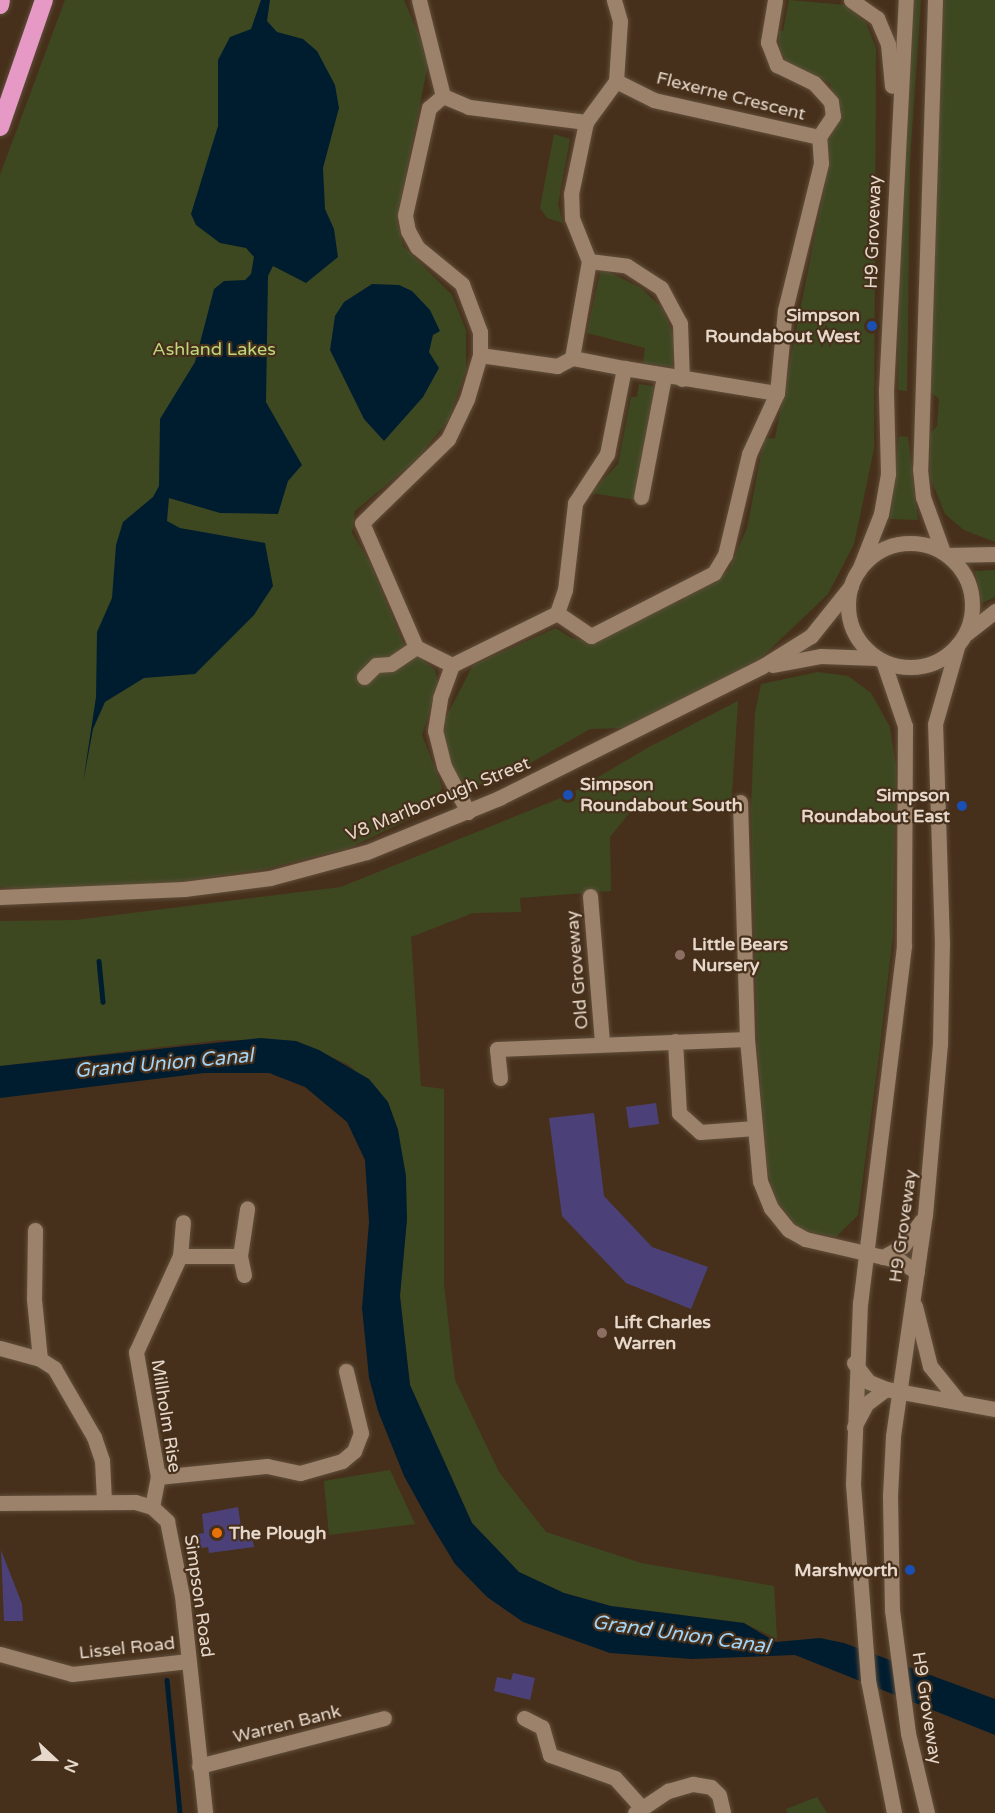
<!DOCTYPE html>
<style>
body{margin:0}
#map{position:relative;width:995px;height:1813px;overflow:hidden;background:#47301b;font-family:"Varela Round",sans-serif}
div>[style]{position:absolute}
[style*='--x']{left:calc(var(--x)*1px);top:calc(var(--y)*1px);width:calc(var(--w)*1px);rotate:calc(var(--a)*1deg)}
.green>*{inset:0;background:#3d4821}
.water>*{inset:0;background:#001d30}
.stream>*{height:4.5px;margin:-2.25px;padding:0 2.25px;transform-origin:2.25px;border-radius:2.25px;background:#001d30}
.building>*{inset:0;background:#4b4178}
.roads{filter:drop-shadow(0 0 2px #604e3b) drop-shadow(0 0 2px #604e3b)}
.minor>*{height:15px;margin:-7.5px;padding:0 7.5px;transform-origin:7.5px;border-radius:7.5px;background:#9c826a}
.minor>.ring{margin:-7.5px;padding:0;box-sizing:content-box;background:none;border:15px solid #9c826a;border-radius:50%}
.highway>*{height:18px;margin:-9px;padding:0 9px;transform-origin:9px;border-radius:9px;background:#e699c5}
.dots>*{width:16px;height:16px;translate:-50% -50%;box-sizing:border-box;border:3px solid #47301b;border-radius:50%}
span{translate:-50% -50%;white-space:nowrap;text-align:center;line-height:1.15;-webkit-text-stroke:4.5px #47301b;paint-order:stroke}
.street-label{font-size:18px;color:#e6d8cb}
.poi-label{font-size:18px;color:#e6d8cb;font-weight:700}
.right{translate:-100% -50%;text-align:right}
.left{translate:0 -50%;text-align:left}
.park-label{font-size:18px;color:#bdd87c}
.water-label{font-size:20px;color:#a1d4f7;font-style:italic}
.north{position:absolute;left:24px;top:1729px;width:60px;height:60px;-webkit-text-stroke:4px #47301b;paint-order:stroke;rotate:112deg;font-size:16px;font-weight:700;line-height:24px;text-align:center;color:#e6d8cb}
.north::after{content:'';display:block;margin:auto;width:21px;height:27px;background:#e6d8cb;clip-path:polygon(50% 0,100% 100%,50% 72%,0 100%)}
</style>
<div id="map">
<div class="green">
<i style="clip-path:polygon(65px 0,404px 0,429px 59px,397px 218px,403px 246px,452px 295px,466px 330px,466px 370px,449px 419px,417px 459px,355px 511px,352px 533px,370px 563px,404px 645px,435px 670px,438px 683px,422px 735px,442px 787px,435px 807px,349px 848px,265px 869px,179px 882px,39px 890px,0 887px,0 175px)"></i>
<i style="clip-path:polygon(789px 0,845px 5px,866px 23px,876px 48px,874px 449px,854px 544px,828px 594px,761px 658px,623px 728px,590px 729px,518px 770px,479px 785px,468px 783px,458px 778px,451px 765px,440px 729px,473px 665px,556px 628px,571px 638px,597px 643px,646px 611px,682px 601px,688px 591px,714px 582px,729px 570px,747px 528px,764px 439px,775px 438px,830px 159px,826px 144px,839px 119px,830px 83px,787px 62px,780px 50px,778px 31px,783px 31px)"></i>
<i style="clip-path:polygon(914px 0,921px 0,910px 160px,907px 391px,898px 390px,899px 294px)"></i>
<i style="clip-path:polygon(944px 0,995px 0,995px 542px,964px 530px,945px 514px,930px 477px,930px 434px,937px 426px,939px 399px,928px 390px)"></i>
<i style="clip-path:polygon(554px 134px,570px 139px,558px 204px,563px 223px,547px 218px,540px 208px)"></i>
<i style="clip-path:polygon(601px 268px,641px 288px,663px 309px,676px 343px,672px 367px,643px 363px,645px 348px,587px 333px)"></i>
<i style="clip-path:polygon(639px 384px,659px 387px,637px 500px,591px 493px,618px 464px,631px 397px,637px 397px)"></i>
<i style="clip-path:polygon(899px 436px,908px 437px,918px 520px,890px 519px)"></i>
<i style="clip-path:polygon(995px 570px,995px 597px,982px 603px,975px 571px)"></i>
<i style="clip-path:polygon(818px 672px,848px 676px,871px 693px,890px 727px,896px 767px,893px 934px,879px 1055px,858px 1215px,836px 1237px,800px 1230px,777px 1201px,768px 1175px,758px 1059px,751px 809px,755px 713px,761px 684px)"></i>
<i style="clip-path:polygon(738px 701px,731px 809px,631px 811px,610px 837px,611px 891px,520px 898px,521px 912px,473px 913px,411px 937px,421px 1086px,444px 1089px,444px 1285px,455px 1380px,499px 1472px,546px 1532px,641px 1563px,774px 1586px,777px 1639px,744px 1623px,611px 1606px,564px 1593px,519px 1572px,472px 1523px,410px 1385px,400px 1296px,407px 1219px,398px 1129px,388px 1102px,349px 1065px,296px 1041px,221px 1040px,0 1066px,0 921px,76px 920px,341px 887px,568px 795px,649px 747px)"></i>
<i style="clip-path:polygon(390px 1470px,415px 1524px,329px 1535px,324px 1481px)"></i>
<i style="clip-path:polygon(817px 1797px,827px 1813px,788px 1813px,786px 1809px)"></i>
</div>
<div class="water">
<i style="clip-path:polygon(261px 0,270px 0,267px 21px,277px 32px,303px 39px,317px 51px,335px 85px,339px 108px,323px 168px,325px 209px,334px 229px,338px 257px,306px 283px,273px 266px,268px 276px,266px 402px,302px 465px,288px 481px,278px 514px,220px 513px,169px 498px,167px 521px,180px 528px,265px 543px,273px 586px,254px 615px,195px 674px,144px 678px,105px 702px,93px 729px,83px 783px,96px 697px,97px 632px,112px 598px,116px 545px,123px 522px,153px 497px,159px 486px,160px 419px,195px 362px,214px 289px,224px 281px,245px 280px,251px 274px,254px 257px,246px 248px,220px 243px,196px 225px,191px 214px,218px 126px,218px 60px,230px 37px,251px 29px)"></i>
<i style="clip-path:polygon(372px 284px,399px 285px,412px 291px,430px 310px,440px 331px,433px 335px,429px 352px,439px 368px,423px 397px,384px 441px,364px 419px,330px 350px,335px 316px,344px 302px)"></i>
<i style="clip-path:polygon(260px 1038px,296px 1041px,319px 1050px,369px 1079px,388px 1102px,398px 1130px,406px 1176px,407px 1219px,400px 1296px,410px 1385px,472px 1523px,519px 1572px,564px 1593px,611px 1606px,744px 1623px,776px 1642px,820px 1638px,844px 1643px,995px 1699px,995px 1735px,795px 1655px,692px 1659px,610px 1653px,523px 1622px,487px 1597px,455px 1564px,430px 1523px,404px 1476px,378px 1411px,369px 1378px,362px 1308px,369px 1222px,365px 1160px,347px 1122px,305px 1087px,269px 1073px,204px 1073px,0 1098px,0 1066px)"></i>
</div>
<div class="stream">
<i style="--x:99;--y:961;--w:41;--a:84.4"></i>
<i style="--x:167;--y:1680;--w:134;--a:84.4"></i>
</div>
<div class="building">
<i style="clip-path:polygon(656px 1103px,659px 1124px,629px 1128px,626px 1107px)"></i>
<i style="clip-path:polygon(594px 1113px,604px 1196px,652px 1247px,708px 1267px,691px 1309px,626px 1283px,562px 1216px,549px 1118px)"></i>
<i style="clip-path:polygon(238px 1507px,242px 1533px,251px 1532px,254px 1547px,209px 1553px,208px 1547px,197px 1549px,194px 1535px,204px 1533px,202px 1514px)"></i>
<i style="clip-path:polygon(1px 1550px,22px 1604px,23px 1621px,4px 1621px)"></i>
<i style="clip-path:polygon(513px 1673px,535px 1678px,530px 1700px,494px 1691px,497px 1677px,511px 1680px)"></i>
</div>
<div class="roads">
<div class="minor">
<i style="--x:419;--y:0;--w:99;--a:76"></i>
<i style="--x:775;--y:0;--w:43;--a:99.5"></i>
<i style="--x:768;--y:42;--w:25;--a:69"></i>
<i style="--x:777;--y:65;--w:41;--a:25.9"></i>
<i style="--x:814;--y:83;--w:25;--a:48"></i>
<i style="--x:831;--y:102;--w:14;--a:82"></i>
<i style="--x:833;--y:116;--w:25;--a:124"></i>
<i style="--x:851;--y:0;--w:32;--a:35"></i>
<i style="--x:877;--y:18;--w:28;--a:67"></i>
<i style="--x:888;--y:44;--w:42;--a:84.6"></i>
<i style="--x:935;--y:0;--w:469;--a:91.8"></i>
<i style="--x:920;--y:469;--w:28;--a:84"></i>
<i style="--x:923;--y:497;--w:59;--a:70"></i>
<i style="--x:589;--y:261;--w:38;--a:7"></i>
<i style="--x:627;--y:266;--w:40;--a:32.9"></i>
<i style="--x:661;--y:288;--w:40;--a:62"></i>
<i style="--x:680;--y:323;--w:56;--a:88"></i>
<i style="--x:480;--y:355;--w:78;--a:8.1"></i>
<i style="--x:557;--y:366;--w:17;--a:-28"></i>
<i style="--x:624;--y:368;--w:155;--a:9.3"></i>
<i style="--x:641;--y:497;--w:123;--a:-79.2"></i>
<i class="ring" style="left:848px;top:543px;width:109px;height:109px"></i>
<i style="--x:947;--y:555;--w:48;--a:-1.2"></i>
<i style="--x:859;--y:570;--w:60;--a:-68.6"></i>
<i style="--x:881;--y:514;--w:41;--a:-80.1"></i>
<i style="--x:888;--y:474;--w:84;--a:-91.4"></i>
<i style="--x:886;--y:390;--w:391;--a:-87.1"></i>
<i style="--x:557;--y:613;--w:41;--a:34.1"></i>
<i style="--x:591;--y:636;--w:138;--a:-27.1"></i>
<i style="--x:714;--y:573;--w:21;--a:-59"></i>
<i style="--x:725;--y:555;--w:104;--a:-76.6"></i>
<i style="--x:749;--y:454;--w:67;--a:-65.3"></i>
<i style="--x:777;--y:393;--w:83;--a:-84.5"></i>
<i style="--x:785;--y:310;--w:151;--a:-76.2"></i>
<i style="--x:821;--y:163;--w:26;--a:-94"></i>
<i style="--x:819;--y:137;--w:169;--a:-167.4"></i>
<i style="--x:654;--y:100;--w:42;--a:-153.4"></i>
<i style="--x:967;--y:633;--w:36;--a:-38"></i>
<i style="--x:883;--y:661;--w:69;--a:71.3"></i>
<i style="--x:905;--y:726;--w:220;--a:90.3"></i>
<i style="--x:904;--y:946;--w:359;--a:97"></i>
<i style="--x:860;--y:1302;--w:182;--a:92.2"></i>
<i style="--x:853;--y:1484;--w:197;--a:85.6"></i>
<i style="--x:868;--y:1680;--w:136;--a:78.9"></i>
<i style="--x:452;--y:665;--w:40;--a:-153.4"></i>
<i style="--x:416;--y:647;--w:135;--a:-113.5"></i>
<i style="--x:362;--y:523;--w:120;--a:-44.3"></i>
<i style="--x:448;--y:439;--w:44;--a:-64.6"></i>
<i style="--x:467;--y:399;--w:46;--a:-73.5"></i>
<i style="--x:480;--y:355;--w:23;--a:-90"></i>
<i style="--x:480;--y:332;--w:51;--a:-110.6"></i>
<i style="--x:462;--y:284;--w:58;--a:-140.6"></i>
<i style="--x:417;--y:247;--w:18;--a:-119"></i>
<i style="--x:408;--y:231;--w:16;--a:-101"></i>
<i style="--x:405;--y:215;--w:110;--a:-77.4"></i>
<i style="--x:429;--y:108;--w:18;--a:-41"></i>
<i style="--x:443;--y:96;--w:28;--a:23"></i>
<i style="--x:469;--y:107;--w:118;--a:7.3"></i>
<i style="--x:773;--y:665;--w:49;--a:-10.6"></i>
<i style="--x:821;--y:656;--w:56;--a:2"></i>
<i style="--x:364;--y:677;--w:17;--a:-45"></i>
<i style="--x:376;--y:665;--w:15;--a:-4"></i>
<i style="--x:391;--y:664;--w:30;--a:-34"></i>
<i style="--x:740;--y:802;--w:237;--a:88.3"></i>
<i style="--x:747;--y:1039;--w:143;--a:84.8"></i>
<i style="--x:760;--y:1181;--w:29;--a:68"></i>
<i style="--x:771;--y:1208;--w:28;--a:51"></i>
<i style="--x:789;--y:1230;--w:18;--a:29"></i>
<i style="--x:805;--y:1239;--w:98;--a:13"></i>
<i style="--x:900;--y:1261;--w:20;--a:33"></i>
<i style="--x:468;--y:812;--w:52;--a:-117.6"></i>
<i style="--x:444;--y:766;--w:36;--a:-104"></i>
<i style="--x:435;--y:731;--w:33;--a:-81"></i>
<i style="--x:440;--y:698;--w:35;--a:-70"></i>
<i style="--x:452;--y:665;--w:117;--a:-26.3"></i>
<i style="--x:557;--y:613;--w:24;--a:-71"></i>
<i style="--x:565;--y:590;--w:88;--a:-83.4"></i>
<i style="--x:575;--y:503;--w:59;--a:-56.9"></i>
<i style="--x:607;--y:454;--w:88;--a:-78.8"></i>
<i style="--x:624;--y:368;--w:53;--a:-169.1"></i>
<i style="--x:572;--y:358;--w:98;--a:-80.1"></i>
<i style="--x:589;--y:261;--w:46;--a:-111.6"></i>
<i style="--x:572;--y:218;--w:24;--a:-92"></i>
<i style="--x:571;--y:194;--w:74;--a:-78.2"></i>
<i style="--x:586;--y:122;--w:51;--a:-53.8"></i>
<i style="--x:616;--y:81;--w:60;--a:-86.2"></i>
<i style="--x:620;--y:21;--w:22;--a:-106"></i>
<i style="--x:590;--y:896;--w:146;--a:85.3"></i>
<i style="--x:0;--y:897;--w:184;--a:-2.5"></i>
<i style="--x:184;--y:889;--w:87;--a:-7.3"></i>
<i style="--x:270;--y:878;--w:100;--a:-15"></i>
<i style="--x:367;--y:852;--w:143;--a:-22.2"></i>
<i style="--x:499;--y:798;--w:293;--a:-26.6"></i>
<i style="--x:761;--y:667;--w:59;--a:-31.8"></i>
<i style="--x:811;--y:636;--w:64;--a:-51.3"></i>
<i style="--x:675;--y:1041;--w:72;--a:86.8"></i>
<i style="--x:679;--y:1113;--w:28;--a:42"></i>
<i style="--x:700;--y:1132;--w:55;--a:-4.2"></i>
<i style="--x:500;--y:1078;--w:29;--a:-96"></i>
<i style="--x:497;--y:1049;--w:250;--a:-2.3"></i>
<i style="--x:35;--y:1230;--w:69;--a:90.8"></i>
<i style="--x:34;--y:1299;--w:60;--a:84.3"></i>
<i style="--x:40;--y:1359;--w:17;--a:33"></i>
<i style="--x:54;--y:1368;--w:80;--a:59.9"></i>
<i style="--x:94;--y:1437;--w:24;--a:71"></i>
<i style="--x:102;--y:1460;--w:41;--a:87.2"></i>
<i style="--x:180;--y:1256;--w:34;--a:-85"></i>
<i style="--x:883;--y:1257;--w:23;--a:-29"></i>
<i style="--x:903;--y:1246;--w:31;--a:-54"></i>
<i style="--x:244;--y:1275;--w:19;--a:-102"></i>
<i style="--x:240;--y:1256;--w:48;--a:-81.5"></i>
<i style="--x:915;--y:1306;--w:62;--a:76"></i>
<i style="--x:930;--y:1366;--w:46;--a:51.1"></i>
<i style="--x:0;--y:1348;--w:41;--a:15.4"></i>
<i style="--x:854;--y:1363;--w:24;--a:52"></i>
<i style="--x:869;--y:1382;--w:18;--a:22"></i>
<i style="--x:886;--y:1389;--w:111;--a:10.4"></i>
<i style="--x:854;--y:1427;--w:26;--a:-62"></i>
<i style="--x:866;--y:1404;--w:25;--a:-37"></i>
<i style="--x:158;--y:1477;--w:110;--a:-5.8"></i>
<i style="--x:267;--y:1466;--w:34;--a:12"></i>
<i style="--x:300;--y:1473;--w:44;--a:-15.9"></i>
<i style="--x:342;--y:1461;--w:16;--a:-40"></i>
<i style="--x:354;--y:1451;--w:19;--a:-69"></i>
<i style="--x:361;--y:1433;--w:64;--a:-103.6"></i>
<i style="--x:0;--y:1503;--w:135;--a:-0.4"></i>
<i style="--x:135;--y:1502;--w:18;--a:16"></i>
<i style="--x:152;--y:1507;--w:21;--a:43"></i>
<i style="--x:167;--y:1521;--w:76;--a:78.7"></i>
<i style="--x:182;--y:1596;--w:218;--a:83.9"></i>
<i style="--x:152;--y:1507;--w:31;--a:-79"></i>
<i style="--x:158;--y:1477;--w:127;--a:-100"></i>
<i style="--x:136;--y:1352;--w:106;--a:-65.4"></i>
<i style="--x:180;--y:1256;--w:60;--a:0"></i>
<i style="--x:0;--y:1654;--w:75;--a:15.5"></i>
<i style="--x:72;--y:1674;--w:117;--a:-6.4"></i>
<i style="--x:524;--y:1718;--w:20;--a:27"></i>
<i style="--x:542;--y:1727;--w:29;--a:74"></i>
<i style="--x:550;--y:1755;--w:69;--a:19.5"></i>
<i style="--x:615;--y:1778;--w:38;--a:48"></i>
<i style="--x:199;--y:1766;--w:191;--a:-14.5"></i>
<i style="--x:635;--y:1813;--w:40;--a:-34"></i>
<i style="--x:668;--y:1791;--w:26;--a:-16"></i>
<i style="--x:693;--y:1784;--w:18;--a:9"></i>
<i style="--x:711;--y:1787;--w:11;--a:45"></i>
<i style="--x:719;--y:1795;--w:18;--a:77"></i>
<i style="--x:927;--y:1813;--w:82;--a:-103.4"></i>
<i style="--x:908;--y:1733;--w:124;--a:-97.4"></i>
<i style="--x:892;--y:1610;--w:114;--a:-91"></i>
<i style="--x:890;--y:1496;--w:60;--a:-87.1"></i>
<i style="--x:893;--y:1436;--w:223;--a:-81.8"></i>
<i style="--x:925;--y:1215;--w:172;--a:-85"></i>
<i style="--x:940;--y:1044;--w:100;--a:-88.9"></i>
<i style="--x:942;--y:944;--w:220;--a:-91.8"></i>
<i style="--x:935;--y:724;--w:83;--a:-74"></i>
</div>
<div class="highway">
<i style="--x:0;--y:5;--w:5;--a:-79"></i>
<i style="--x:0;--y:127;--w:134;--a:-70.9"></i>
</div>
</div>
<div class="dots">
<i style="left:872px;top:326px;background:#1a4fb4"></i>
<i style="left:568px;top:795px;background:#1a4fb4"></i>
<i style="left:962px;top:806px;background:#1a4fb4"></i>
<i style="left:680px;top:955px;background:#8d6e63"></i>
<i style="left:602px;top:1333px;background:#8d6e63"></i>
<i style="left:217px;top:1533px;background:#e8710a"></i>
<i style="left:910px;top:1570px;background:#1a4fb4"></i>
</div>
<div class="street-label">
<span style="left:731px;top:96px;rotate:14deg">Flexerne Crescent</span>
<span style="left:873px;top:232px;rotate:-88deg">H9 Groveway</span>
<span style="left:438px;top:799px;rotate:-22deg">V8 Marlborough Street</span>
<span style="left:577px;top:970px;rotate:-95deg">Old Groveway</span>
<span style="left:903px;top:1226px;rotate:-82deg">H9 Groveway</span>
<span style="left:166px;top:1416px;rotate:81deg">Millholm Rise</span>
<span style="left:199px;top:1596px;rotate:82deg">Simpson Road</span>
<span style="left:127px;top:1648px;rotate:-6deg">Lissel Road</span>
<span style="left:927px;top:1708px;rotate:81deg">H9 Groveway</span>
<span style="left:287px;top:1724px;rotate:-14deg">Warren Bank</span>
</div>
<div class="poi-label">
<span class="right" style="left:860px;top:326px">Simpson<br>Roundabout West</span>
<span class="left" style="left:580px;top:795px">Simpson<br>Roundabout South</span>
<span class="right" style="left:950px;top:806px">Simpson<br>Roundabout East</span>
<span class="left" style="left:692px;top:955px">Little Bears<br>Nursery</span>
<span class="left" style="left:614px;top:1333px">Lift Charles<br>Warren</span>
<span class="left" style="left:229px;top:1533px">The Plough</span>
<span class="right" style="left:898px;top:1570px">Marshworth</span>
</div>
<div class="park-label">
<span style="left:214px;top:349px">Ashland Lakes</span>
</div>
<div class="water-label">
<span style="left:164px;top:1064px;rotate:-5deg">Grand Union Canal</span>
<span style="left:681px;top:1635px;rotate:8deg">Grand Union Canal</span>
</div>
<div class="north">N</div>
</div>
